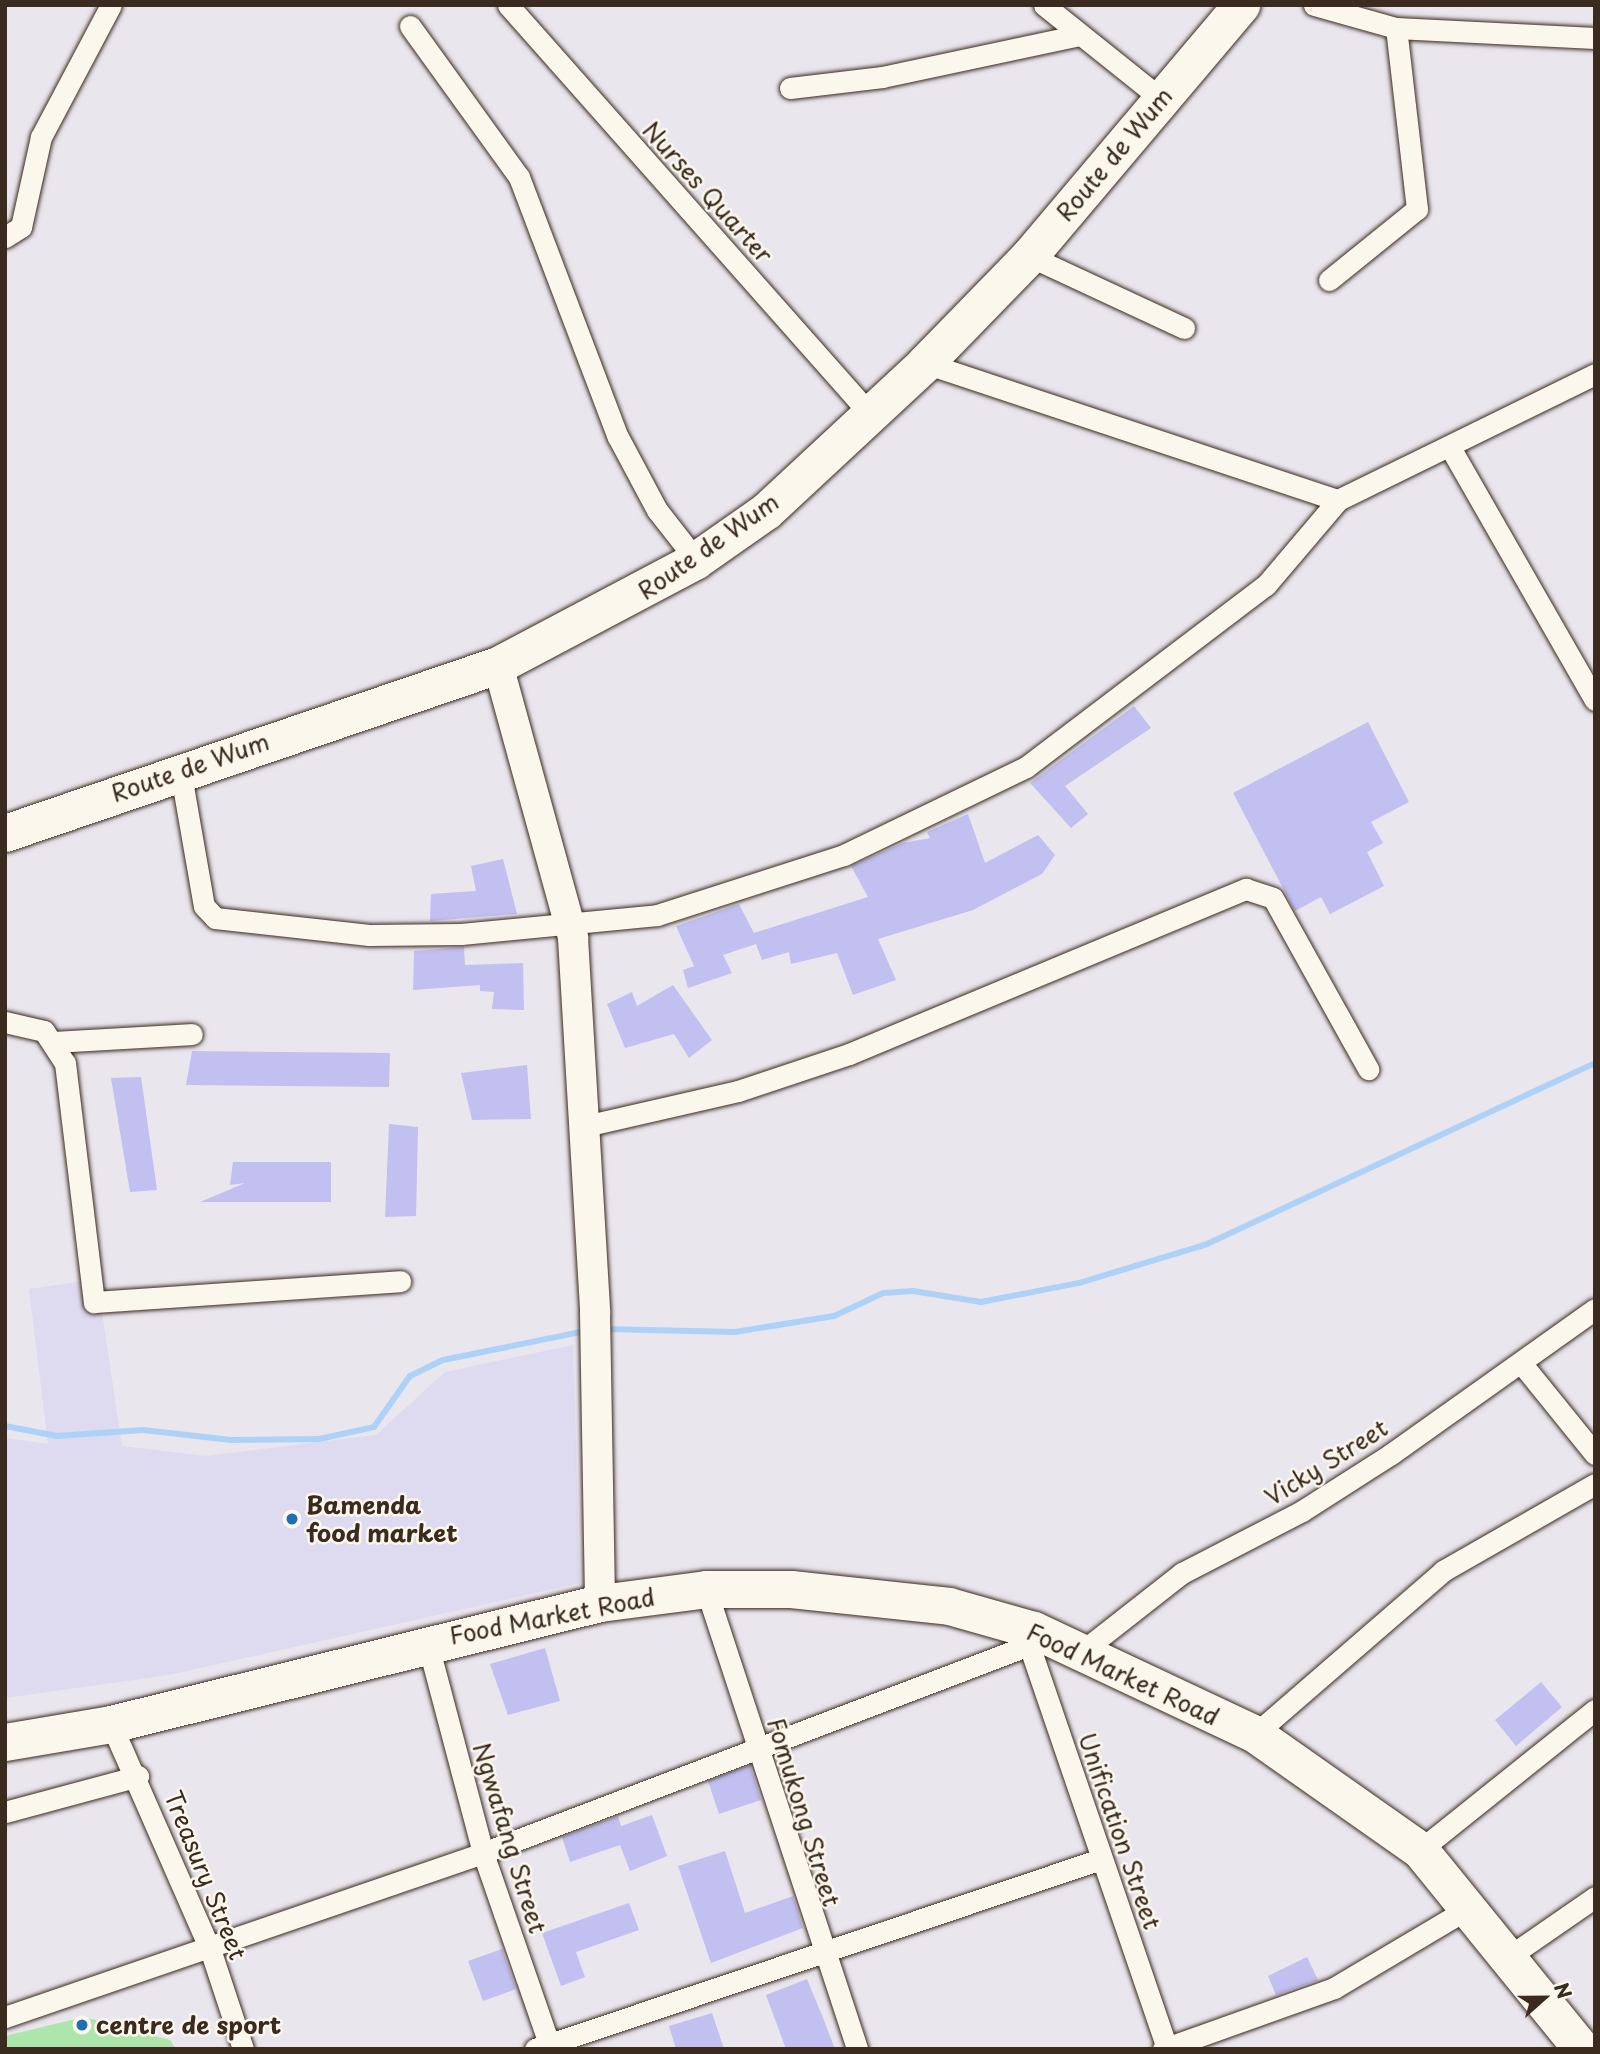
<!DOCTYPE html>
<style>
body{margin:0}
#map{position:relative;width:1600px;height:2054px;overflow:hidden;background:#eae6ee;font-family:"Playpen Sans",sans-serif}
div>[style]{position:absolute}
[style*='--x']{left:calc(var(--x)*1px);top:calc(var(--y)*1px);width:calc(var(--w)*1px);rotate:calc(var(--a)*1deg)}
.built>*{inset:0;background:#dedaef}
.green>*{inset:0;background:#ace6ab}
.stream>*{height:6px;margin:-3px;padding:0 3px;transform-origin:3px;border-radius:3px;background:#aed2f7}
.building>*{inset:0;background:#c2bff1}
.roads{filter:drop-shadow(0 0 2px #3b2a1e) drop-shadow(0 0 2px #3b2a1e)}
.street>*{height:21px;margin:-10.5px;padding:0 10.5px;transform-origin:10.5px;border-radius:10.5px;background:#fbf7ec}
.secondary>*{height:30px;margin:-15px;padding:0 15px;transform-origin:15px;border-radius:15px;background:#fbf7ec}
.highway>*{height:37px;margin:-18.5px;padding:0 18.5px;transform-origin:18.5px;border-radius:18.5px;background:#fbf7ec}
.dots>*{width:19px;height:19px;translate:-50% -50%;box-sizing:border-box;border:4px solid #fbf7ec;border-radius:50%}
span{translate:-50% -50%;white-space:nowrap;text-align:center;line-height:1.15;-webkit-text-stroke:5px #fbf7ec;paint-order:stroke}
.street-label{font-size:24px;color:#3b2a1e}
.poi-label{font-size:24px;color:#3b2a1e;font-weight:700}
.left{translate:0 -50%;text-align:left}
.frame{position:absolute;inset:0;border:7px solid #3b2a1e;pointer-events:none}
.north{position:absolute;left:1509px;top:1963px;width:70px;height:70px;-webkit-text-stroke:5px #fbf7ec;paint-order:stroke;rotate:69deg;font-size:19px;font-weight:700;line-height:28px;text-align:center;color:#3b2a1e}
.north::after{content:'';display:block;margin:auto;width:24px;height:32px;background:#3b2a1e;clip-path:polygon(50% 0,100% 100%,50% 72%,0 100%)}
</style>
<div id="map">
<div class="built">
<i style="clip-path:polygon(97px 1279px,122px 1446px,206px 1456px,376px 1435px,445px 1372px,573px 1345px,580px 1583px,169px 1675px,5px 1698px,5px 1438px,48px 1444px,29px 1289px)"></i>
</div>
<div class="green">
<i style="clip-path:polygon(84px 2017px,170px 2040px,176px 2049px,5px 2049px,5px 2036px)"></i>
</div>
<div class="stream">
<i style="--x:604;--y:1329;--w:131;--a:1.3"></i>
<i style="--x:735;--y:1332;--w:100;--a:-9.2"></i>
<i style="--x:834;--y:1316;--w:54;--a:-25.1"></i>
<i style="--x:883;--y:1293;--w:30;--a:-4"></i>
<i style="--x:913;--y:1291;--w:69;--a:9.2"></i>
<i style="--x:981;--y:1302;--w:100;--a:-11"></i>
<i style="--x:1079;--y:1283;--w:134;--a:-16.9"></i>
<i style="--x:1207;--y:1244;--w:428;--a:-25"></i>
<i style="--x:5;--y:1426;--w:53;--a:10.9"></i>
<i style="--x:57;--y:1436;--w:86;--a:-4"></i>
<i style="--x:143;--y:1430;--w:89;--a:6.5"></i>
<i style="--x:231;--y:1440;--w:88;--a:-0.7"></i>
<i style="--x:319;--y:1439;--w:56;--a:-12.3"></i>
<i style="--x:374;--y:1427;--w:62;--a:-54.8"></i>
<i style="--x:410;--y:1376;--w:37;--a:-26"></i>
<i style="--x:443;--y:1360;--w:146;--a:-11.5"></i>
</div>
<div class="building">
<i style="clip-path:polygon(1134px 706px,1151px 728px,1065px 786px,1088px 814px,1071px 828px,1030px 783px)"></i>
<i style="clip-path:polygon(1368px 722px,1409px 802px,1371px 822px,1383px 843px,1367px 852px,1384px 886px,1330px 914px,1321px 897px,1295px 911px,1233px 793px)"></i>
<i style="clip-path:polygon(968px 814px,985px 863px,1038px 835px,1055px 855px,1042px 874px,973px 910px,878px 939px,896px 980px,853px 995px,837px 953px,791px 964px,789px 952px,762px 960px,756px 944px,723px 955px,732px 973px,688px 988px,683px 970px,694px 966px,676px 926px,739px 904px,754px 933px,868px 897px,851px 866px,903px 843px,930px 838px,927px 832px)"></i>
<i style="clip-path:polygon(503px 859px,517px 914px,430px 921px,431px 894px,476px 891px,471px 866px)"></i>
<i style="clip-path:polygon(464px 947px,465px 965px,523px 963px,524px 1010px,492px 1009px,494px 992px,480px 991px,480px 985px,413px 990px,414px 951px)"></i>
<i style="clip-path:polygon(673px 985px,712px 1040px,689px 1058px,674px 1034px,625px 1048px,607px 1004px,632px 992px,637px 1006px)"></i>
<i style="clip-path:polygon(192px 1051px,390px 1053px,389px 1087px,186px 1085px)"></i>
<i style="clip-path:polygon(527px 1065px,531px 1119px,472px 1120px,461px 1073px)"></i>
<i style="clip-path:polygon(141px 1077px,157px 1190px,130px 1192px,111px 1078px)"></i>
<i style="clip-path:polygon(389px 1124px,418px 1127px,416px 1216px,385px 1217px)"></i>
<i style="clip-path:polygon(233px 1162px,331px 1162px,331px 1202px,200px 1202px,245px 1183px,230px 1185px)"></i>
<i style="clip-path:polygon(545px 1648px,560px 1701px,508px 1715px,490px 1664px)"></i>
<i style="clip-path:polygon(1541px 1682px,1562px 1707px,1516px 1746px,1495px 1720px)"></i>
<i style="clip-path:polygon(750px 1765px,761px 1800px,719px 1814px,708px 1781px)"></i>
<i style="clip-path:polygon(652px 1815px,667px 1856px,630px 1871px,620px 1845px,570px 1862px,562px 1837px,618px 1816px,621px 1826px)"></i>
<i style="clip-path:polygon(725px 1851px,745px 1913px,793px 1896px,803px 1928px,711px 1963px,678px 1866px)"></i>
<i style="clip-path:polygon(629px 1903px,639px 1930px,576px 1952px,585px 1977px,561px 1986px,542px 1933px)"></i>
<i style="clip-path:polygon(502px 1949px,516px 1989px,483px 2001px,468px 1961px)"></i>
<i style="clip-path:polygon(1307px 1957px,1318px 1980px,1276px 1995px,1268px 1976px)"></i>
<i style="clip-path:polygon(807px 1979px,823px 2018px,835px 2049px,786px 2049px,766px 1995px)"></i>
<i style="clip-path:polygon(712px 2013px,724px 2049px,676px 2049px,669px 2026px)"></i>
</div>
<div class="roads">
<div class="street">
<i style="--x:508;--y:5;--w:546;--a:48.49"></i>
<i style="--x:1044;--y:5;--w:147;--a:38.7"></i>
<i style="--x:1314;--y:5;--w:85;--a:15.7"></i>
<i style="--x:1396;--y:28;--w:199;--a:2.9"></i>
<i style="--x:410;--y:26;--w:186;--a:54.2"></i>
<i style="--x:519;--y:177;--w:278;--a:69.2"></i>
<i style="--x:618;--y:437;--w:83;--a:61.9"></i>
<i style="--x:657;--y:510;--w:63;--a:52"></i>
<i style="--x:790;--y:88;--w:93;--a:-6.8"></i>
<i style="--x:882;--y:77;--w:201;--a:-12"></i>
<i style="--x:5;--y:237;--w:19;--a:-32"></i>
<i style="--x:21;--y:227;--w:92;--a:-77.5"></i>
<i style="--x:41;--y:137;--w:149;--a:-62.1"></i>
<i style="--x:1029;--y:256;--w:171;--a:24.9"></i>
<i style="--x:1329;--y:280;--w:113;--a:-38.9"></i>
<i style="--x:1417;--y:209;--w:182;--a:-96.6"></i>
<i style="--x:925;--y:363;--w:435;--a:18.4"></i>
<i style="--x:1338;--y:500;--w:286;--a:-26.1"></i>
<i style="--x:1451;--y:449;--w:289;--a:60.2"></i>
<i style="--x:180;--y:769;--w:139;--a:80.1"></i>
<i style="--x:204;--y:906;--w:16;--a:47"></i>
<i style="--x:215;--y:918;--w:155;--a:6.3"></i>
<i style="--x:369;--y:935;--w:92;--a:-0.6"></i>
<i style="--x:461;--y:934;--w:197;--a:-5.5"></i>
<i style="--x:657;--y:915;--w:196;--a:-17.8"></i>
<i style="--x:844;--y:855;--w:202;--a:-25.8"></i>
<i style="--x:1026;--y:767;--w:301;--a:-37.2"></i>
<i style="--x:1266;--y:585;--w:111;--a:-49.7"></i>
<i style="--x:5;--y:1022;--w:40;--a:13"></i>
<i style="--x:44;--y:1031;--w:38;--a:57"></i>
<i style="--x:65;--y:1063;--w:241;--a:83.1"></i>
<i style="--x:94;--y:1302;--w:307;--a:-3.9"></i>
<i style="--x:55;--y:1042;--w:137;--a:-3.3"></i>
<i style="--x:585;--y:1126;--w:157;--a:-12.9"></i>
<i style="--x:738;--y:1091;--w:117;--a:-18.4"></i>
<i style="--x:849;--y:1054;--w:430;--a:-22.6"></i>
<i style="--x:1246;--y:889;--w:28;--a:18"></i>
<i style="--x:1273;--y:898;--w:196;--a:60.9"></i>
<i style="--x:1522;--y:1364;--w:116;--a:51"></i>
<i style="--x:706;--y:1589;--w:484;--a:71.8"></i>
<i style="--x:1034;--y:1632;--w:14;--a:111"></i>
<i style="--x:1029;--y:1645;--w:427;--a:71.1"></i>
<i style="--x:427;--y:1641;--w:219;--a:75.2"></i>
<i style="--x:483;--y:1853;--w:207;--a:70.9"></i>
<i style="--x:1080;--y:1653;--w:130;--a:-38.1"></i>
<i style="--x:1182;--y:1573;--w:135;--a:-27.3"></i>
<i style="--x:1302;--y:1511;--w:106;--a:-32.6"></i>
<i style="--x:1391;--y:1454;--w:250;--a:-35.4"></i>
<i style="--x:111;--y:1724;--w:246;--a:66.3"></i>
<i style="--x:210;--y:1949;--w:105;--a:71.7"></i>
<i style="--x:1255;--y:1734;--w:249;--a:-40.9"></i>
<i style="--x:1443;--y:1571;--w:175;--a:-29.8"></i>
<i style="--x:5;--y:1812;--w:138;--a:-15.1"></i>
<i style="--x:1420;--y:1850;--w:224;--a:-38.7"></i>
<i style="--x:1507;--y:1958;--w:107;--a:-34.7"></i>
<i style="--x:5;--y:2017;--w:505;--a:-18.94"></i>
<i style="--x:483;--y:1853;--w:584;--a:-20.85"></i>
<i style="--x:535;--y:2049;--w:597;--a:-18.56"></i>
<i style="--x:1163;--y:2049;--w:182;--a:-19.6"></i>
<i style="--x:1334;--y:1988;--w:155;--a:-30.7"></i>
</div>
<div class="secondary">
<i style="--x:498;--y:665;--w:283;--a:74.6"></i>
<i style="--x:573;--y:938;--w:376;--a:86.6"></i>
<i style="--x:595;--y:1313;--w:290;--a:89"></i>
</div>
<div class="highway">
<i style="--x:5;--y:833;--w:521;--a:-18.82"></i>
<i style="--x:498;--y:665;--w:224;--a:-27.9"></i>
<i style="--x:696;--y:560;--w:85;--a:-35"></i>
<i style="--x:766;--y:511;--w:217;--a:-42.9"></i>
<i style="--x:925;--y:363;--w:149;--a:-45.8"></i>
<i style="--x:1029;--y:256;--w:329;--a:-49.8"></i>
<i style="--x:5;--y:1742;--w:108;--a:-9.6"></i>
<i style="--x:111;--y:1724;--w:504;--a:-13.9"></i>
<i style="--x:600;--y:1603;--w:107;--a:-7.5"></i>
<i style="--x:706;--y:1589;--w:85;--a:0"></i>
<i style="--x:791;--y:1589;--w:159;--a:6.1"></i>
<i style="--x:949;--y:1606;--w:88;--a:15.8"></i>
<i style="--x:1034;--y:1630;--w:244;--a:25.2"></i>
<i style="--x:1255;--y:1734;--w:202;--a:35.1"></i>
<i style="--x:1420;--y:1850;--w:257;--a:50.9"></i>
</div>
</div>
<div class="dots">
<i style="left:292px;top:1519px;background:#1f6fb2"></i>
<i style="left:82px;top:2025px;background:#1f6fb2"></i>
</div>
<div class="street-label">
<span style="left:1114px;top:154px;rotate:-50deg">Route de Wum</span>
<span style="left:708px;top:192px;rotate:48deg">Nurses Quarter</span>
<span style="left:708px;top:546px;rotate:-35deg">Route de Wum</span>
<span style="left:190px;top:767px;rotate:-19deg">Route de Wum</span>
<span style="left:1326px;top:1462px;rotate:-32deg">Vicky Street</span>
<span style="left:552px;top:1616px;rotate:-11deg">Food Market Road</span>
<span style="left:1123px;top:1674px;rotate:25deg">Food Market Road</span>
<span style="left:804px;top:1812px;rotate:73deg">Fomukong Street</span>
<span style="left:1120px;top:1831px;rotate:71deg">Unification Street</span>
<span style="left:510px;top:1838px;rotate:73deg">Ngwafang Street</span>
<span style="left:206px;top:1875px;rotate:68deg">Treasury Street</span>
</div>
<div class="poi-label">
<span class="left" style="left:306px;top:1519px">Bamenda<br>food market</span>
<span class="left" style="left:96px;top:2025px">centre de sport</span>
</div>
<div class="frame"></div>
<div class="north">N</div>
</div>
